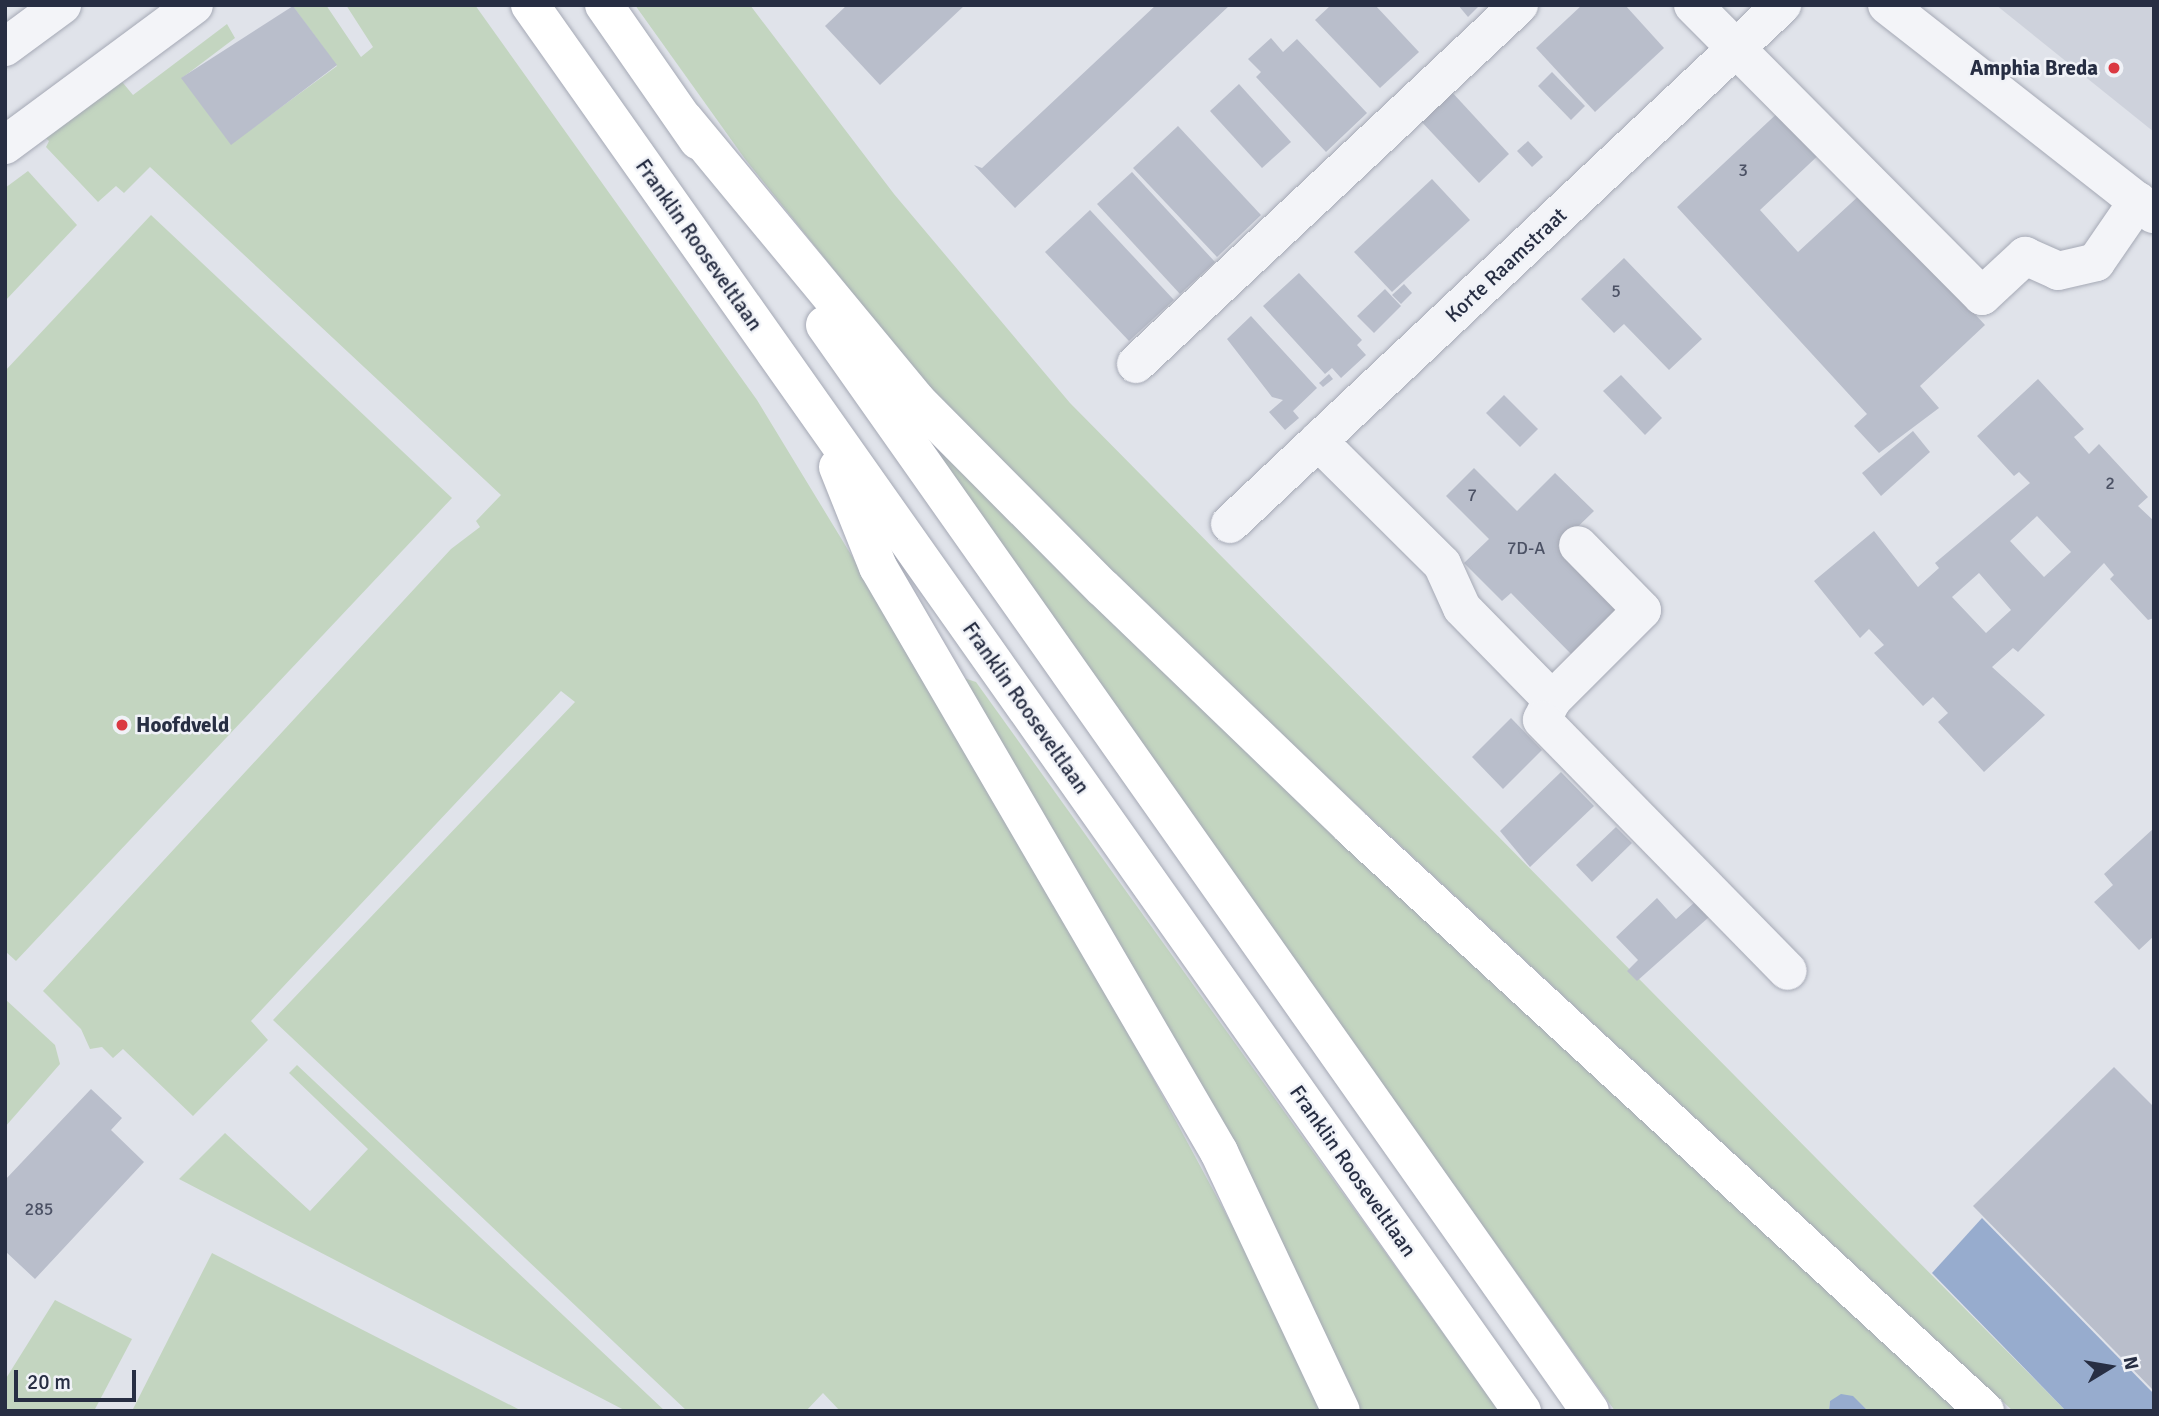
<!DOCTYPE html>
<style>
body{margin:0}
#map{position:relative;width:2159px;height:1416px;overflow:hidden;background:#e0e3ea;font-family:Signika,sans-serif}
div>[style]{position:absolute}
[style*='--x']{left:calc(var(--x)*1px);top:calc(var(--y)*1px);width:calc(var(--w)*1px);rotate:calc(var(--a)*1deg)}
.built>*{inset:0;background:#ced2dc}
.green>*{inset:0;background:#c3d5c0}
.water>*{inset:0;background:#97acce}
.building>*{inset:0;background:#b9becb}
.roads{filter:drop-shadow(0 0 2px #a5a9b5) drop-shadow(0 0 2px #a5a9b5)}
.minor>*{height:38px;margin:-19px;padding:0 19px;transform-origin:19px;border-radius:19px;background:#f3f4f8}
.major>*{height:38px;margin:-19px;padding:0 19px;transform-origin:19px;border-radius:19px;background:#fff}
.dots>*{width:19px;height:19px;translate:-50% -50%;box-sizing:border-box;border:4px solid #f0f2f7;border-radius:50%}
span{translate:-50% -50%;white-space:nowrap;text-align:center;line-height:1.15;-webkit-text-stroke:5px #f0f2f7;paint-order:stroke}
.number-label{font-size:18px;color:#4c5265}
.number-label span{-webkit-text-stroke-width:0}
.poi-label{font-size:21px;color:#272e43;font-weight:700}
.right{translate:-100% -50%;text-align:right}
.left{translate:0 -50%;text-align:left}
.street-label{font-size:21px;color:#272e43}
.frame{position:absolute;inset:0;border:7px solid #272e43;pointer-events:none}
.north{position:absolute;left:2075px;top:1332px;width:70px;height:70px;-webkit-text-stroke:5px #f0f2f7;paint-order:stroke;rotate:79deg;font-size:19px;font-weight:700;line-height:28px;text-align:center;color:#272e43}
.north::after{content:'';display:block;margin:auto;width:24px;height:32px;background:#272e43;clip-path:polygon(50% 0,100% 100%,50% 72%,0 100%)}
.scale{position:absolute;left:14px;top:1370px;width:122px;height:32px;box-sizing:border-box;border:4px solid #272e43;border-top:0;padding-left:9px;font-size:21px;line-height:24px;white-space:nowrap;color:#272e43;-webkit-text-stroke:5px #f0f2f7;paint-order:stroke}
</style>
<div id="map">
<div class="built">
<i style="clip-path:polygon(1996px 5px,2154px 5px,2154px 132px)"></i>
</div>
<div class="green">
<i style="clip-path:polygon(292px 5px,326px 5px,361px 57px,373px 47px,346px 5px,475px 5px,757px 400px,864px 576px,1099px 978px,1275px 1305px,1321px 1411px,840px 1411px,823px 1393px,806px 1411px,687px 1411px,273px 1020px,575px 702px,561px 691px,251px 1021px,268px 1040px,193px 1116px,123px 1049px,113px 1058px,102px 1047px,90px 1049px,81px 1029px,43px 991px,451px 549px,480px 527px,476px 521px,501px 495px,150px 167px,124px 193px,116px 186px,98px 202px,46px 147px,49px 141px,41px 134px,118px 77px,133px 95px,227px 24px,235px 38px,182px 78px,231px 144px,337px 66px)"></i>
<i style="clip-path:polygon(635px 5px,750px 5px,894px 194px,1070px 403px,2066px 1411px,2013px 1411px,1205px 665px,932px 392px,745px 159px)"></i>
<i style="clip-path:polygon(28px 171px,77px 225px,5px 301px,5px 188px)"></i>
<i style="clip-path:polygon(151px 215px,452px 498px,16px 961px,5px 951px,5px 371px)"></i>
<i style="clip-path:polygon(898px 406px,1182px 690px,1962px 1411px,1868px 1411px,1853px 1397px,1830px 1401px,1829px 1411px,1615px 1411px)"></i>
<i style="clip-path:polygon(961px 677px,976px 682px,1499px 1411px,1357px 1411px)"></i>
<i style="clip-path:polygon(5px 999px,55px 1045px,60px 1064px,5px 1127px)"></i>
<i style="clip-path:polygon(297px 1065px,665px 1411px,626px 1411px,179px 1179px,225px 1133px,310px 1211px,368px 1149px,289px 1073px)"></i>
<i style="clip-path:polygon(212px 1253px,522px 1411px,132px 1411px)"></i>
<i style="clip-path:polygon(55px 1300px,132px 1339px,94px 1411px,5px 1411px,5px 1380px)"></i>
</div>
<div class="water">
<i style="clip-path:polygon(1982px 1218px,2154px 1394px,2154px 1411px,2066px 1411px,1932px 1273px)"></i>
<i style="clip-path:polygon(1841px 1394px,1853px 1396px,1868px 1411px,1829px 1411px,1830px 1401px)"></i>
</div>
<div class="building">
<i style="clip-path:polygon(847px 5px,965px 5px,880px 85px,825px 26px)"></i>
<i style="clip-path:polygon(1156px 5px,1230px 5px,1015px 208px,974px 165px,982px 168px)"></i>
<i style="clip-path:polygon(1331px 5px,1375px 5px,1419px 52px,1380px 88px,1315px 20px)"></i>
<i style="clip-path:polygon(1458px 5px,1480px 5px,1468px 17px)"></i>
<i style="clip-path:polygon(1582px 5px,1625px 5px,1664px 48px,1595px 112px,1536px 48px)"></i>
<i style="clip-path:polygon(293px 6px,337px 65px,231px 145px,181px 78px)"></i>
<i style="clip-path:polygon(1271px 38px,1283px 52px,1297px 39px,1367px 113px,1326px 152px,1256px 77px,1261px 72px,1248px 59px)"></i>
<i style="clip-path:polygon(1552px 72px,1585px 106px,1571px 120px,1538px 86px)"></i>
<i style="clip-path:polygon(1239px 84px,1291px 142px,1262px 168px,1210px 111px)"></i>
<i style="clip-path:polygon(1450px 90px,1509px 154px,1479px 183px,1419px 119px)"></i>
<i style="clip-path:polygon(1784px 107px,1824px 150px,1760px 210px,1798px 252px,1863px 192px,1985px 325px,1920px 386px,1939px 408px,1879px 453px,1854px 426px,1867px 414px,1677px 207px)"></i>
<i style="clip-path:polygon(1178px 126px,1261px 215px,1217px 257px,1133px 168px)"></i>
<i style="clip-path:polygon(1528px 141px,1543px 157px,1532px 167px,1517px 151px)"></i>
<i style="clip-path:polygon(1132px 172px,1215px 262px,1180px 294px,1097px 204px)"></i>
<i style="clip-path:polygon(1432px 179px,1470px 220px,1392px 292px,1354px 252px)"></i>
<i style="clip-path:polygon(1090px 210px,1174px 300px,1129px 341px,1045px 252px)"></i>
<i style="clip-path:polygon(1624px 258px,1702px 339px,1669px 370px,1624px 324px,1614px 333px,1581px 299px)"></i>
<i style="clip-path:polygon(1299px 273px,1362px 340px,1357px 345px,1366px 355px,1341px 378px,1332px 368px,1325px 374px,1263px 306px)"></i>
<i style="clip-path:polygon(1404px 284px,1412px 293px,1401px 304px,1392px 295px)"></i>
<i style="clip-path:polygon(1385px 289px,1401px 306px,1374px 333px,1357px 316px)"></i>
<i style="clip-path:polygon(1251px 316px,1317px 388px,1293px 411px,1299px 418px,1285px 430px,1269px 412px,1283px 400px,1272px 397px,1227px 339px)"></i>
<i style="clip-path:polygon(1329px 374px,1333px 379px,1323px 387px,1319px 383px)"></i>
<i style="clip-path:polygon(1621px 375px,1662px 418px,1645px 435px,1603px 391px)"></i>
<i style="clip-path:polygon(evenodd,2038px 379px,2084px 429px,2074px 437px,2089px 454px,2099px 444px,2148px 497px,2138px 506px,2154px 521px,2154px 618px,2148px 620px,2110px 579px,2114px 575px,2104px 563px,2018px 652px,2013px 648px,1992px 667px,2045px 715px,1984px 772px,1938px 722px,1948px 713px,1933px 697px,1923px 706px,1874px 653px,1884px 645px,1869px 629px,1860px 638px,1814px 581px,1874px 531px,1918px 587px,1939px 568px,1935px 563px,2030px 483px,2019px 472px,2014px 476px,1977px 436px,2038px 379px,2037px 516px,2071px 552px,2044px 577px,2010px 541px,2037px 516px,2038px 379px,1979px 573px,2011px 610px,1986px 633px,1952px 597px,1979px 573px)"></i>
<i style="clip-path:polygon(1504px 395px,1538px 429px,1520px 447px,1486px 413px)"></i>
<i style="clip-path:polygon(1913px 431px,1930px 452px,1881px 496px,1862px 473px)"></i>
<i style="clip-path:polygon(1474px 468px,1517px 511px,1555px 473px,1594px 511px,1558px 546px,1619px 609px,1573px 656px,1511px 593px,1502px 601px,1464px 563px,1489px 539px,1446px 496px)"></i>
<i style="clip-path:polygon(1511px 718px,1542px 750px,1503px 789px,1472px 757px)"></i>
<i style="clip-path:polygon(1561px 772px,1594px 806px,1530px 867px,1500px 831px)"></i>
<i style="clip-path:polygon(1616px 827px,1632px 843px,1592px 882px,1576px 865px)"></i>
<i style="clip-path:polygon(2154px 828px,2154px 936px,2139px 950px,2094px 902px,2113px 885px,2104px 874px)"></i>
<i style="clip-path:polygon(1657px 898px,1676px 919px,1695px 902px,1709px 917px,1637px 981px,1627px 971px,1638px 960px,1616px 937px)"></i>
<i style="clip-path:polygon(2114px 1067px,2154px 1107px,2154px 1391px,1973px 1206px)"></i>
<i style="clip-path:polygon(91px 1089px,122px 1118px,111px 1130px,144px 1162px,35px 1279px,5px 1251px,5px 1180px)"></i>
</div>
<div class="roads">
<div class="minor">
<i style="--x:1693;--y:5;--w:410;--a:45.2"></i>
<i style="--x:1982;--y:296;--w:59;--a:-42.9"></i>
<i style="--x:2025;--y:256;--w:36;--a:24"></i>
<i style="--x:2058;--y:271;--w:39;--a:-13"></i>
<i style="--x:2096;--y:262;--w:74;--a:-55.5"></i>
<i style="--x:1887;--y:5;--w:339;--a:38.1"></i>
<i style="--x:5;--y:47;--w:71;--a:-36.4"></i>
<i style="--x:5;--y:145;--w:235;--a:-36.5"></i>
<i style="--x:1136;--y:364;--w:525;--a:-43.15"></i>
<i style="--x:1318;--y:441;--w:175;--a:44.8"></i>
<i style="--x:1442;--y:564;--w:48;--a:65.6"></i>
<i style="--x:1462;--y:608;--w:129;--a:45.6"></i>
<i style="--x:1552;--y:700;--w:127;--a:-45"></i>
<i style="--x:1642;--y:610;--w:91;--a:-134.6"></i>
<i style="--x:1230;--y:524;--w:758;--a:-43.24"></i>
<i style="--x:1552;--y:700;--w:22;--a:117"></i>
<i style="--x:1542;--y:720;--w:351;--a:45.6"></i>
</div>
<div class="major">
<i style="--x:530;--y:5;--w:1721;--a:54.8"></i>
<i style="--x:604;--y:5;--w:165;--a:55.2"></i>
<i style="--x:684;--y:119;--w:366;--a:50.4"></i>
<i style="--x:917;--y:401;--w:264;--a:45.2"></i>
<i style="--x:1103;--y:588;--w:344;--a:43.9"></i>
<i style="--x:1351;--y:827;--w:862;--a:42.65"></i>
<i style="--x:825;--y:325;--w:1328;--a:54.84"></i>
<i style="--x:838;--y:467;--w:108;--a:68.2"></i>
<i style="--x:878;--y:567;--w:677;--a:59.76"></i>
<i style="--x:1219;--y:1152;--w:286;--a:64.8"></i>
</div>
</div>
<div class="dots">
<i style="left:2114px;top:68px;background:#db3942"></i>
<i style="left:122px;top:725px;background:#db3942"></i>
</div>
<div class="number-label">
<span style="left:1743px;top:170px">3</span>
<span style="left:1616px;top:291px">5</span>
<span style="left:2110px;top:483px">2</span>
<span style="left:1472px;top:495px">7</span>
<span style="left:1526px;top:548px">7D-A</span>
<span style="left:39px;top:1209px">285</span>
</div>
<div class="poi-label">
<span class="right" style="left:2098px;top:68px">Amphia Breda</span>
<span class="left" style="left:136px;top:725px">Hoofdveld</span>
</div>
<div class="street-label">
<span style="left:699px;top:245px;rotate:55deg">Franklin Rooseveltlaan</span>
<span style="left:1506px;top:265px;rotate:-43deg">Korte Raamstraat</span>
<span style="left:1026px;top:708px;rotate:55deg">Franklin Rooseveltlaan</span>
<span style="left:1353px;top:1171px;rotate:55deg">Franklin Rooseveltlaan</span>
</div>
<div class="frame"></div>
<div class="north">N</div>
<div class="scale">20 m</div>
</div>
